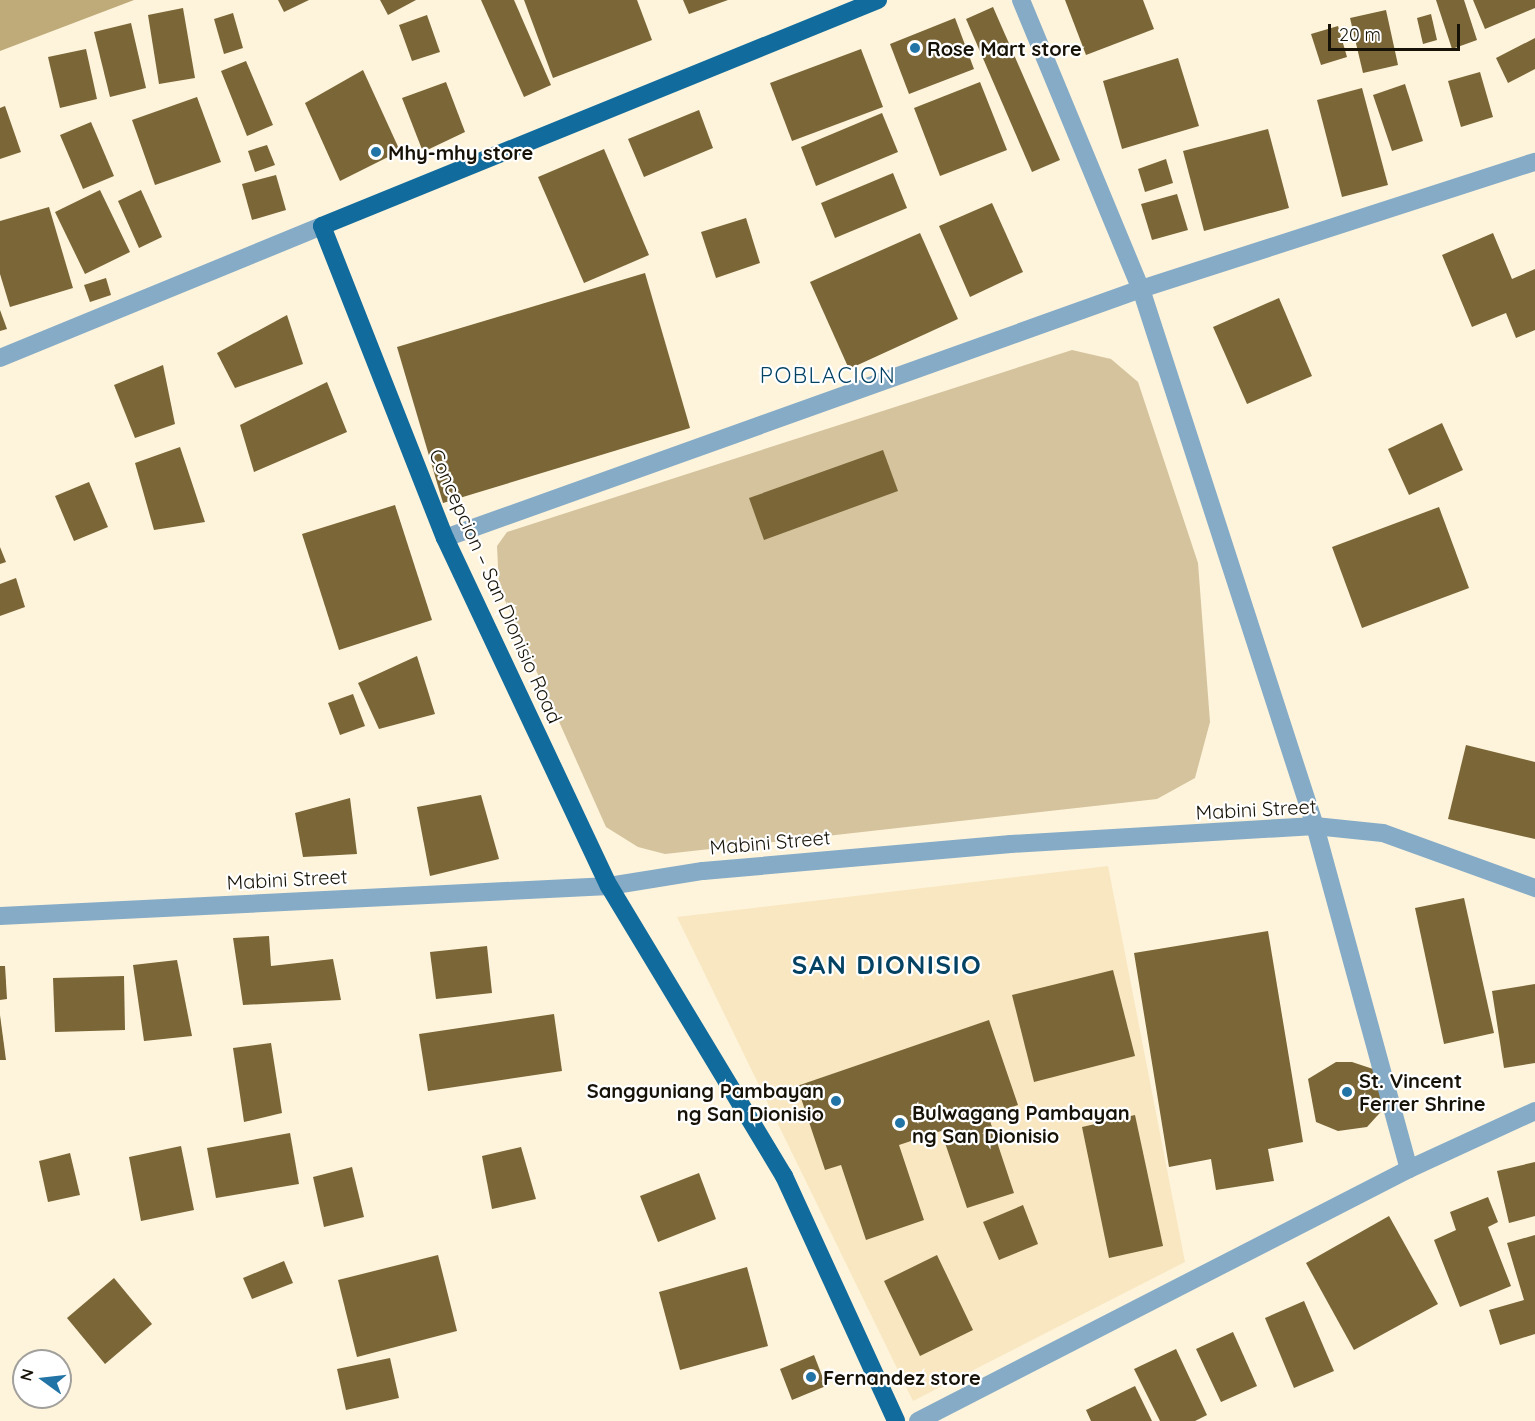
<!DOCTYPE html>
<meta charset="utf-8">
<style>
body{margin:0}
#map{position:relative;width:1535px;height:1421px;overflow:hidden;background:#fef4db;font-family:Quicksand,sans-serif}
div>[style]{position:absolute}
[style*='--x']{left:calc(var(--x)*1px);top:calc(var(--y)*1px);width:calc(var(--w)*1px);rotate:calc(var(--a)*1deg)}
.built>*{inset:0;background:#f8e7c1}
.green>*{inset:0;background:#d4c39d}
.water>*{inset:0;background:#bfaa79}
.building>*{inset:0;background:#7a6637}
.minor>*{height:18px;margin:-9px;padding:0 9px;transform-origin:9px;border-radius:9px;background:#85abc7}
.major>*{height:18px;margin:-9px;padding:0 9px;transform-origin:9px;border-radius:9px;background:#116c9d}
.dots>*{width:16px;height:16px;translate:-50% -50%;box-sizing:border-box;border:3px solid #fff;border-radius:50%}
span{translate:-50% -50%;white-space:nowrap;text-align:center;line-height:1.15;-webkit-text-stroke:4.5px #fff;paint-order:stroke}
.poi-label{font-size:20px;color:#161207;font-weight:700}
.left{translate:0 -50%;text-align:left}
.right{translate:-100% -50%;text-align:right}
.street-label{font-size:20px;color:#161207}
.quarter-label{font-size:22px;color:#044263;letter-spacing:1.5px}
.district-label{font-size:26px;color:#044263;font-weight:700;letter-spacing:1.5px}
.north{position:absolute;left:12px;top:1349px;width:60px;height:60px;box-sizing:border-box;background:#fff;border:2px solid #a2a09c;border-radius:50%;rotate:285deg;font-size:16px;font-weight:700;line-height:24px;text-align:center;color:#161207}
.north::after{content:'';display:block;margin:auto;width:21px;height:27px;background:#2174a5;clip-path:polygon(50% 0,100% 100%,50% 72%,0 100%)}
.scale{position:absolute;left:1328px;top:24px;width:132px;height:27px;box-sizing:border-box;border:3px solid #161207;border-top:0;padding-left:8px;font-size:18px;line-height:21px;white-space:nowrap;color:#161207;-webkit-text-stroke:4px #fff;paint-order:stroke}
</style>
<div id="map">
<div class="built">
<i style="clip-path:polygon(1108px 866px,1185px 1262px,913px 1401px,677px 917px)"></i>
</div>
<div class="green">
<i style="clip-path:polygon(1072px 350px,1111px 359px,1138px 382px,1198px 563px,1210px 722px,1195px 778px,1157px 799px,665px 854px,638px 847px,606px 827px,499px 587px,497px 546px,507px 532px)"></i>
</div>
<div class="water">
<i style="clip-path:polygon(0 0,134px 0,0 51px)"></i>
</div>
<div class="building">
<i style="clip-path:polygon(278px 0,309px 0,284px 12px)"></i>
<i style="clip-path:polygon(380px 0,416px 0,388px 15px)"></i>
<i style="clip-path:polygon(481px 0,514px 0,551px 85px,524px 97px)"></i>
<i style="clip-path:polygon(524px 0,637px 0,652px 40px,553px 78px)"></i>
<i style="clip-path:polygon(683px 0,728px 0,689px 14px)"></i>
<i style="clip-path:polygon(1065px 0,1143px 0,1154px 29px,1086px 55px)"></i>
<i style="clip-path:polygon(1436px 0,1464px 0,1477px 40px,1452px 49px)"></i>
<i style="clip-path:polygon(1473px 0,1535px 0,1535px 8px,1485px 29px)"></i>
<i style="clip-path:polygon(993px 7px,1060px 160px,1032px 172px,966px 19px)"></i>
<i style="clip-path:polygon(183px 8px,195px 78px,159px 84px,148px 15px)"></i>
<i style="clip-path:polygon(1386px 10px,1398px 65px,1363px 73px,1350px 18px)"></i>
<i style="clip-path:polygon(233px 13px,243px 48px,224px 54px,214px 19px)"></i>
<i style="clip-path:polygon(1431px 14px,1437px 40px,1423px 44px,1417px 18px)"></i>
<i style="clip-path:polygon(427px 15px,440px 52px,412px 61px,399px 25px)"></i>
<i style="clip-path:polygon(955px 18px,974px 69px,909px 94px,890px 44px)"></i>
<i style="clip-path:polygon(131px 23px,146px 88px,110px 97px,94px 32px)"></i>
<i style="clip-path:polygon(1338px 26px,1347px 57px,1321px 65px,1311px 34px)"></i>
<i style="clip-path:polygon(1535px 38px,1535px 69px,1508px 83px,1496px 58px)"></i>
<i style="clip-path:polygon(86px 49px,97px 99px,60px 108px,48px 57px)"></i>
<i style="clip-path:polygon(861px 49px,883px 107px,792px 141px,770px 83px)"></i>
<i style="clip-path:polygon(1178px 58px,1199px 126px,1122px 149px,1103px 81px)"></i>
<i style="clip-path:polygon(246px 61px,273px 125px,247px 136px,221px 71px)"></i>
<i style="clip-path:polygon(363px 70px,400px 151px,340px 181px,305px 103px)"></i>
<i style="clip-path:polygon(1480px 72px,1493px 117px,1461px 127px,1448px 81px)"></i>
<i style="clip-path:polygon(446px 82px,465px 132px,423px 152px,402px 98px)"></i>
<i style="clip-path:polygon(980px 82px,1007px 150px,940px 176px,914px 108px)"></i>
<i style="clip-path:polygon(1405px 84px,1423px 141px,1392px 151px,1373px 95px)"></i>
<i style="clip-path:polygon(1362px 88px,1388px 185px,1342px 197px,1317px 100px)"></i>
<i style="clip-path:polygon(197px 97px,221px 162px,155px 185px,132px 120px)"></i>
<i style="clip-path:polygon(5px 106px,21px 152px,0 159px,0 108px)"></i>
<i style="clip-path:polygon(699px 110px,713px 148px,644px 177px,628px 139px)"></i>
<i style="clip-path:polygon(882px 113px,898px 152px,816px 186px,801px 147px)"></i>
<i style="clip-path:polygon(91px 122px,114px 176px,83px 189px,60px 135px)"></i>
<i style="clip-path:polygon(1268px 129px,1289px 208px,1204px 231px,1183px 151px)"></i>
<i style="clip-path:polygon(267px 145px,275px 165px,255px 172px,248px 151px)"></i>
<i style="clip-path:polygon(604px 149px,649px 255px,584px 283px,538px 177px)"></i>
<i style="clip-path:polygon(1166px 159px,1173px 183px,1145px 192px,1138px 169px)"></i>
<i style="clip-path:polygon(893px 173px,907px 208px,835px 238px,821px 203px)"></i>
<i style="clip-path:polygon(276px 175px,286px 210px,252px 220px,242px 184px)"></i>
<i style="clip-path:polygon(100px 190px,130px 252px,85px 274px,55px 212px)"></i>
<i style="clip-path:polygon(141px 190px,162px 237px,139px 248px,118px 201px)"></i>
<i style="clip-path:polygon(1177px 194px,1188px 230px,1152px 240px,1141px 204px)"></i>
<i style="clip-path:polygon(992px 203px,1023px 272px,970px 297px,939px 226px)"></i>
<i style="clip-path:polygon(49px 207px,73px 288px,10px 307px,0 274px,0 221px)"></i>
<i style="clip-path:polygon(746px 218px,760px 263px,716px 278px,701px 232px)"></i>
<i style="clip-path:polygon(920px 233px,958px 319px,849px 369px,810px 282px)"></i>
<i style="clip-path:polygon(1493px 233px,1512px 279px,1535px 269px,1535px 330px,1516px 338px,1506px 313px,1472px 327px,1442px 255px)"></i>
<i style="clip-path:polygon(645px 273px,690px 428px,443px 503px,397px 347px)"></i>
<i style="clip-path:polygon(106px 278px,111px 295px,90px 302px,84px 285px)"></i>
<i style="clip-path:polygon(1279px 298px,1312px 376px,1247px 404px,1213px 327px)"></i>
<i style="clip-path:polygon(0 310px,7px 329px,0 331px)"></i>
<i style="clip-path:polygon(287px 315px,303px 364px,235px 388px,217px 353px)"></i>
<i style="clip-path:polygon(163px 365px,175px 424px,135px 438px,114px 385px)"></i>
<i style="clip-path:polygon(327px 382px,347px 432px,254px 472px,240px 425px)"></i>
<i style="clip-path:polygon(1442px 423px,1463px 470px,1409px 495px,1388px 449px)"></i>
<i style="clip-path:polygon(180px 447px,205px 522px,154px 530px,135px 463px)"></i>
<i style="clip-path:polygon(883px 450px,898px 491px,764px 540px,749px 498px)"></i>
<i style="clip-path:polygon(89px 482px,108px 527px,74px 541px,55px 496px)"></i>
<i style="clip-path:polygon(395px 505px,432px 620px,339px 650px,302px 534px)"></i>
<i style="clip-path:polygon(1439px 507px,1469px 588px,1362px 628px,1332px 547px)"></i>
<i style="clip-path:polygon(0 547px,6px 562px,0 564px)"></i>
<i style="clip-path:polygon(16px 578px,25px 607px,0 616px,0 584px)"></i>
<i style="clip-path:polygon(417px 656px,435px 714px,379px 729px,358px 683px)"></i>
<i style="clip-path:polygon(353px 694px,365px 726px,340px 735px,328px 703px)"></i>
<i style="clip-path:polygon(1466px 745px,1535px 762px,1535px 839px,1448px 819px)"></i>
<i style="clip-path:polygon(481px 795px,499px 859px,430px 876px,417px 807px)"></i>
<i style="clip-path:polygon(350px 798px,357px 854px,303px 857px,295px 813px)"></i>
<i style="clip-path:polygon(1464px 898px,1494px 1033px,1444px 1044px,1415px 908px)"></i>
<i style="clip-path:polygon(1268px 931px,1303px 1142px,1268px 1149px,1274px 1181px,1216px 1190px,1211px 1159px,1169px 1167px,1134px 953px)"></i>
<i style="clip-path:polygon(269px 936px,271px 966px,333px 959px,341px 1000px,243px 1005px,233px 938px)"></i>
<i style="clip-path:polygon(487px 946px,492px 993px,436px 999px,430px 952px)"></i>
<i style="clip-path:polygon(177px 960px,192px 1036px,144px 1041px,133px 965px)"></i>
<i style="clip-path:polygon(0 966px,5px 966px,7px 999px,0 1000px)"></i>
<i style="clip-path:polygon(1113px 970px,1135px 1056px,1034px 1082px,1012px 995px)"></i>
<i style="clip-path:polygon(124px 976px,125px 1030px,55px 1032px,53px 978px)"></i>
<i style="clip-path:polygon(1535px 984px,1535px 1063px,1504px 1068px,1492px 991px)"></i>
<i style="clip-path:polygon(554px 1014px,562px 1071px,428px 1091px,419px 1034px)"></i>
<i style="clip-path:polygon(0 1015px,6px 1060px,0 1060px)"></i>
<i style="clip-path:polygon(989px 1020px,1018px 1105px,988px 1115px,1014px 1193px,967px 1208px,941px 1131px,899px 1145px,924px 1220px,866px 1240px,841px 1165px,825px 1170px,797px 1086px)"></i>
<i style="clip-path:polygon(271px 1043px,282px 1113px,244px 1122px,233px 1048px)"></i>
<i style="clip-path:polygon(1336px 1062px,1352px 1062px,1376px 1070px,1387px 1105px,1367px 1127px,1338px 1131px,1316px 1122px,1308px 1079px)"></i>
<i style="clip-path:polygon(1135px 1115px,1163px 1246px,1109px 1258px,1082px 1127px)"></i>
<i style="clip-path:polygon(290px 1133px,299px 1184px,216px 1198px,207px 1148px)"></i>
<i style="clip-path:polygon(181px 1146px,194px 1210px,141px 1221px,129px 1157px)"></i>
<i style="clip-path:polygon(521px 1147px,536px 1199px,492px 1209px,482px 1156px)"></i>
<i style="clip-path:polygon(70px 1153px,80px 1195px,48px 1202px,39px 1161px)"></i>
<i style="clip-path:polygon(1535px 1162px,1535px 1216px,1509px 1223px,1497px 1171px)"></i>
<i style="clip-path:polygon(352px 1167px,364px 1217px,324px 1227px,313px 1177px)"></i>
<i style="clip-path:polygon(699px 1173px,716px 1219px,658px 1242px,640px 1196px)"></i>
<i style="clip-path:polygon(1488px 1197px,1498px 1222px,1488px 1227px,1511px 1286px,1460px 1307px,1434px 1240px,1456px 1230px,1450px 1212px)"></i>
<i style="clip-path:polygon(1023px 1205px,1038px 1244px,999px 1260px,983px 1222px)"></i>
<i style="clip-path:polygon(1389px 1216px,1438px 1304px,1354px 1350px,1306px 1263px)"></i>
<i style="clip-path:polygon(1535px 1235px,1535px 1334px,1500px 1345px,1489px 1310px,1524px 1300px,1507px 1243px)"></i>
<i style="clip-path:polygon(438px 1255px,457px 1331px,357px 1357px,338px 1280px)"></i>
<i style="clip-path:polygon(937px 1255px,973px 1330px,920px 1356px,884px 1281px)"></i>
<i style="clip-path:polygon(284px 1261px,293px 1283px,252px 1299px,243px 1278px)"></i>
<i style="clip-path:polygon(747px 1267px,768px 1346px,680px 1370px,659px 1292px)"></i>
<i style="clip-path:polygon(114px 1278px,152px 1324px,105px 1364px,67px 1318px)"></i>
<i style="clip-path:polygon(1304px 1301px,1334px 1371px,1294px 1388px,1265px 1318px)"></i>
<i style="clip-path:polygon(1233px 1332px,1257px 1386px,1221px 1402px,1196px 1349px)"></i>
<i style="clip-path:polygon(1176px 1349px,1207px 1415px,1195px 1421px,1160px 1421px,1134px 1369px)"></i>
<i style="clip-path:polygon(814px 1355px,826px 1386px,792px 1400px,780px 1369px)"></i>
<i style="clip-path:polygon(390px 1358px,399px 1398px,346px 1410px,337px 1369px)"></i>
<i style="clip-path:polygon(1135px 1386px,1152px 1421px,1091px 1421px,1086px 1410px)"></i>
</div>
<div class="minor">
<i style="--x:1021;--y:0;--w:313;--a:67.5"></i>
<i style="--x:1141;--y:289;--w:564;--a:72.05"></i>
<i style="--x:1315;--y:826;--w:356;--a:74.7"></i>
<i style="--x:0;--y:358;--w:348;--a:-22.3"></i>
<i style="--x:445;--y:538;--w:739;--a:-19.69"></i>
<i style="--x:1141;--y:289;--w:414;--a:-17.9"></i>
<i style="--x:0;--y:916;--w:610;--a:-2.82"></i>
<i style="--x:609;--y:886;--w:95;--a:-9.1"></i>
<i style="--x:703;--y:871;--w:309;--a:-5"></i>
<i style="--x:1011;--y:844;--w:305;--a:-3.4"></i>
<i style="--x:1315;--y:826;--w:68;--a:5.9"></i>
<i style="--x:1383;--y:833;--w:162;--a:19.9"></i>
<i style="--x:918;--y:1421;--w:552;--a:-27.17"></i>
<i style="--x:1409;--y:1169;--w:139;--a:-24.7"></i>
</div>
<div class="major">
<i style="--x:878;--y:0;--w:600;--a:157.88"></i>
<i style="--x:322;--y:226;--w:335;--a:68.5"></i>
<i style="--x:445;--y:538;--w:385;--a:64.8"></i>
<i style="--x:609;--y:886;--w:339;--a:58.9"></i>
<i style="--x:784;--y:1176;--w:269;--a:65.4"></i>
</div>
<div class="dots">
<i style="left:915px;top:48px;background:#2174a5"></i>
<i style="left:376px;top:152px;background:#2174a5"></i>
<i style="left:1347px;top:1092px;background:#2174a5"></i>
<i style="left:836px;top:1101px;background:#2174a5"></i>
<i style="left:900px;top:1123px;background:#2174a5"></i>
<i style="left:811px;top:1377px;background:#2174a5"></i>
</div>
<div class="poi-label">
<span class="left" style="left:927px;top:48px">Rose Mart store</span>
<span class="left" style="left:388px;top:152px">Mhy-mhy store</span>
<span class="left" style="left:1359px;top:1092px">St. Vincent<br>Ferrer Shrine</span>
<span class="right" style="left:824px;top:1102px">Sangguniang Pambayan<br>ng San Dionisio</span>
<span class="left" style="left:912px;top:1124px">Bulwagang Pambayan<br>ng San Dionisio</span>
<span class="left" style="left:823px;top:1377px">Fernandez store</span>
</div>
<div class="street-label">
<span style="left:496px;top:586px;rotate:66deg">Concepcion – San Dionisio Road</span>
<span style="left:1256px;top:809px;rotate:-3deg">Mabini Street</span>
<span style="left:770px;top:842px;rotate:-5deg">Mabini Street</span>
<span style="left:287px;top:879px;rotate:-3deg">Mabini Street</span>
</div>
<div class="quarter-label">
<span style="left:828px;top:376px">POBLACION</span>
</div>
<div class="district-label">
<span style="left:887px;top:965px">SAN DIONISIO</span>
</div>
<div class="north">N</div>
<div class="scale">20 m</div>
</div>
